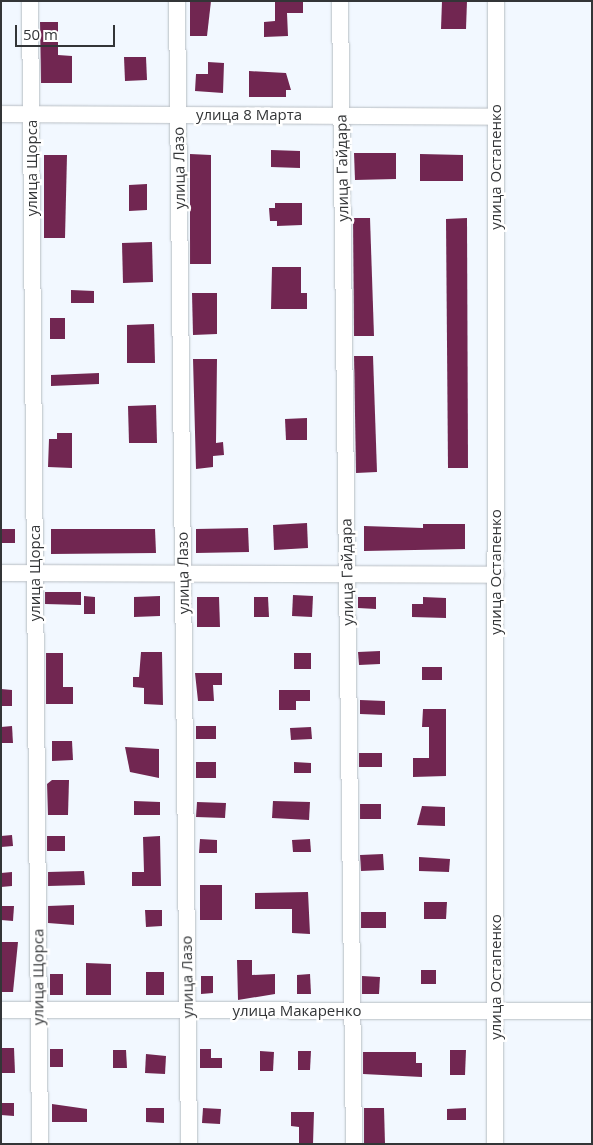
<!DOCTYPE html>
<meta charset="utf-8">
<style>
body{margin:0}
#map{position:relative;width:593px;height:1145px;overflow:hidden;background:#f2f8ff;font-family:"Open Sans",sans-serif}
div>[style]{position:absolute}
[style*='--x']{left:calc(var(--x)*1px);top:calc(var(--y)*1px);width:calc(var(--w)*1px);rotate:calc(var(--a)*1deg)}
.building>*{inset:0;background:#712651}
.roads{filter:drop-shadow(0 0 1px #b8bec4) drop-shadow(0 0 1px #b8bec4)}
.minor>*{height:16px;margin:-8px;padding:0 8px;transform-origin:8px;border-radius:8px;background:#fff}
span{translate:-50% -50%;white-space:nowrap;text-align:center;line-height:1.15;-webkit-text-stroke:5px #fff;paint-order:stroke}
.street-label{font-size:15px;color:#333537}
.frame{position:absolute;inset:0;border:2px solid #333537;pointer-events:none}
.scale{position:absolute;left:15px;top:25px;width:100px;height:22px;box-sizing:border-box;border:2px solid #333537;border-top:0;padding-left:6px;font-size:15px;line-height:18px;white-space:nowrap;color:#333537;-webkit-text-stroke:4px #fff;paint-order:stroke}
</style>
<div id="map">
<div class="building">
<i style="clip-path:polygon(190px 1px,211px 1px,207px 36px,190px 36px)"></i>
<i style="clip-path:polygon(275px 1px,303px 1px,303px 13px,287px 13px,288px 36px,264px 37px,264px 22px,275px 21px)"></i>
<i style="clip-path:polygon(442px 1px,467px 1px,466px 29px,441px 29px)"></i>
<i style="clip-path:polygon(40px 22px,58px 22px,58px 55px,72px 56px,72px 83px,41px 83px)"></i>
<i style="clip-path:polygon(124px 57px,146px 57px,147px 80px,125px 81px)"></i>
<i style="clip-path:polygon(208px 62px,224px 63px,223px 93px,195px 91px,196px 74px,208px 74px)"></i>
<i style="clip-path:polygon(249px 71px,286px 73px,291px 90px,286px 90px,286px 97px,249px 97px)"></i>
<i style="clip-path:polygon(271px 150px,300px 151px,300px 168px,271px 167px)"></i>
<i style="clip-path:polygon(354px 153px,396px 153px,396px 179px,355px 180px)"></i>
<i style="clip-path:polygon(190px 154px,211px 155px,211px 264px,190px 264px)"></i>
<i style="clip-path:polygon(420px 154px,463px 155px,463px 181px,420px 181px)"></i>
<i style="clip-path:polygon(44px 155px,67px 155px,65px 238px,44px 238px)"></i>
<i style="clip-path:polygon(147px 184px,147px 210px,129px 211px,129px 185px)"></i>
<i style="clip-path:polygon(275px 203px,302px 203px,302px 225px,277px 226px,277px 221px,270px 221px,269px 208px,275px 208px)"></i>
<i style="clip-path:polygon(353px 218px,370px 218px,374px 336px,354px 336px)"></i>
<i style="clip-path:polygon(467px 218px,468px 468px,448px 468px,446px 219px)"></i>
<i style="clip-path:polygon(152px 242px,153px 282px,123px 283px,122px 243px)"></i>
<i style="clip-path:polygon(272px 267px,301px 267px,301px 293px,307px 293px,307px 309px,271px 309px)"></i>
<i style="clip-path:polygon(71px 290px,94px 291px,94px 303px,71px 303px)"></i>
<i style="clip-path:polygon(192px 293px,217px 293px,217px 334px,193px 335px)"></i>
<i style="clip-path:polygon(50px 318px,65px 318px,65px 339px,50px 339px)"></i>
<i style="clip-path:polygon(154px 324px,155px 363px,127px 363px,127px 325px)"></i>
<i style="clip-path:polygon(354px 356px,373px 356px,377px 472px,356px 473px)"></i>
<i style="clip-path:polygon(193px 359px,217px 359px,216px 443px,223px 442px,224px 455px,213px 456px,213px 467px,196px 469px)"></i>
<i style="clip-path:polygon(99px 373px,99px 384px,51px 386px,51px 375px)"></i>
<i style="clip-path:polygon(156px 405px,157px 443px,129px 443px,128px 406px)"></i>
<i style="clip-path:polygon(307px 418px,307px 440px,286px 440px,285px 419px)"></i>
<i style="clip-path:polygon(57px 433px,72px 433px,72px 468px,48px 467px,49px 439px,57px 439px)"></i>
<i style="clip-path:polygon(307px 523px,308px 548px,274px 550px,273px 525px)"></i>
<i style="clip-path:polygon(423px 524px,465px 524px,465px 549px,364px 551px,364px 526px,423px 528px)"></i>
<i style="clip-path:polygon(248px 528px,249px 552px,196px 553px,196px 529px)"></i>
<i style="clip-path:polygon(1px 529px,15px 529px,15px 543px,1px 543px)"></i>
<i style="clip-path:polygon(51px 529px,155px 529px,156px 553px,51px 554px)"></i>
<i style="clip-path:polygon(45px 592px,81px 592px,81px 605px,45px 604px)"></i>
<i style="clip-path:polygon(293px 595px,313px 596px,312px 617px,292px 616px)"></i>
<i style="clip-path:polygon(84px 596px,95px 597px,95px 614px,84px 614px)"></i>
<i style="clip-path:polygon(160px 596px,160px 616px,134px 617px,134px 597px)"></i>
<i style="clip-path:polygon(197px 597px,219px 597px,220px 627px,197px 627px)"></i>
<i style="clip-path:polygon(254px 597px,268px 597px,269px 617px,254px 617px)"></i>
<i style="clip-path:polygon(358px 597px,376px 597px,376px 609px,358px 608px)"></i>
<i style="clip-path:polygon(423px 597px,446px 598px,446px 618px,412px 617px,412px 604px,423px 604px)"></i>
<i style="clip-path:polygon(380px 651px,380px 664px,359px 665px,358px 652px)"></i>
<i style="clip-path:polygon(141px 652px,162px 652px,163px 705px,144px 704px,144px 688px,133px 687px,133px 677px,139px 677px)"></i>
<i style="clip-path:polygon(46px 653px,63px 653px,63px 687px,73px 687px,73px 704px,46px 704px)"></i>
<i style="clip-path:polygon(294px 653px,311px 653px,311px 669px,294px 669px)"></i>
<i style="clip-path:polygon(422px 667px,442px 667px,442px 680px,422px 680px)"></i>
<i style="clip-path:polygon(195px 673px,222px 673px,222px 685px,213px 685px,214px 701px,198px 701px)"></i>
<i style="clip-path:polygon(1px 689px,12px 690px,12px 706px,1px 706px)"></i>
<i style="clip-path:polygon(279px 690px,310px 690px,310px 701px,296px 701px,296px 710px,279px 710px)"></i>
<i style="clip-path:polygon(360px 700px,385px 701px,385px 715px,360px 714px)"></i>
<i style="clip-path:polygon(423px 709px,446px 709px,446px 776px,413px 777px,413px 758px,429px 758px,429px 727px,422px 727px)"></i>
<i style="clip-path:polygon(12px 726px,13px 743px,1px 743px,1px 727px)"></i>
<i style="clip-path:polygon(196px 726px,216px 726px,216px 739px,196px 739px)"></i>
<i style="clip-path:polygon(311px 727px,312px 739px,291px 740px,290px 728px)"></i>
<i style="clip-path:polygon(52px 741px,72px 741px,73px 760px,52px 761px)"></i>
<i style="clip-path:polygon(125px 747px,159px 749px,159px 778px,130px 772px)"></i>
<i style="clip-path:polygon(359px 753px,382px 753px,382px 767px,359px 767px)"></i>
<i style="clip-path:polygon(196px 762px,216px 762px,216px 778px,196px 778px)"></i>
<i style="clip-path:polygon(294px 762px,311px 763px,311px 773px,294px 773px)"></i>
<i style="clip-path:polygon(52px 780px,69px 780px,68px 815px,48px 815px,47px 784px)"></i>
<i style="clip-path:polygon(134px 801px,160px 802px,160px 815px,134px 815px)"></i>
<i style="clip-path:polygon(273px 801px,310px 802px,309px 820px,272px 818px)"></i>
<i style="clip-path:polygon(197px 802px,226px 803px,225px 818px,196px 817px)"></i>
<i style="clip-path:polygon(360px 804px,381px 804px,381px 819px,360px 819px)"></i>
<i style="clip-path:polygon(422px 806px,445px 807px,445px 826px,417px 825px)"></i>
<i style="clip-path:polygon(12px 835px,13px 846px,1px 847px,1px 836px)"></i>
<i style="clip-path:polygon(47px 836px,65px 836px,65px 851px,47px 851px)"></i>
<i style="clip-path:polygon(160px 836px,161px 886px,132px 886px,132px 872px,144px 872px,143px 837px)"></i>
<i style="clip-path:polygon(200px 839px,217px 840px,217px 853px,199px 853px)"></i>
<i style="clip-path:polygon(310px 839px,311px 852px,293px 852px,292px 840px)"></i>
<i style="clip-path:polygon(383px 854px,384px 870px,361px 871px,360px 855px)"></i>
<i style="clip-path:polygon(419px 857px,450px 859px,449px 872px,419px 871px)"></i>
<i style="clip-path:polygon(84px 871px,85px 885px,48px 886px,48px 872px)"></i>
<i style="clip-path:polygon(12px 872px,12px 886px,1px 887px,1px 873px)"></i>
<i style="clip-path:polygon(200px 885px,222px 885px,222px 920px,200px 920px)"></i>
<i style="clip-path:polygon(308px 892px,310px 934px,292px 933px,292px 909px,255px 909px,255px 893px)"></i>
<i style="clip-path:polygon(424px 902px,447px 902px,446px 919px,424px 919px)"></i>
<i style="clip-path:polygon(74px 905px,74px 925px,48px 923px,48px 906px)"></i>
<i style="clip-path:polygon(1px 906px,14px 906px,13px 921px,1px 920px)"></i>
<i style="clip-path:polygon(145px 910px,162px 910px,162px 926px,146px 927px)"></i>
<i style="clip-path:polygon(361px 912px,386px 912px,386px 928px,361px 928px)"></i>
<i style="clip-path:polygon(1px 942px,18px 942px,13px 992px,1px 992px)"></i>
<i style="clip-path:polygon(237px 960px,252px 960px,252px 975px,275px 974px,275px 994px,238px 1000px)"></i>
<i style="clip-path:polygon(86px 963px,111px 964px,111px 995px,86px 995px)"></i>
<i style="clip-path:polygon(421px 970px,436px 970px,436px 984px,421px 984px)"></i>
<i style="clip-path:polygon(146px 972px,164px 972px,164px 995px,146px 995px)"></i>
<i style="clip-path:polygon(50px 974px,63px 974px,63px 995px,50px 995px)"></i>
<i style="clip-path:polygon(310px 974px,311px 994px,297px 994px,297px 975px)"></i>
<i style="clip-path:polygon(201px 976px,213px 976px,213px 993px,201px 994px)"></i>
<i style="clip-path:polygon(362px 976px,380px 977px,379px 994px,362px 994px)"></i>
<i style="clip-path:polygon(1px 1048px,14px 1048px,15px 1073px,1px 1073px)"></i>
<i style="clip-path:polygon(50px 1049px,63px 1049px,63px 1067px,50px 1067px)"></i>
<i style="clip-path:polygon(200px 1049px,211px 1049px,211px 1058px,222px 1058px,222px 1068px,200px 1068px)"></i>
<i style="clip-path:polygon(113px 1050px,126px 1050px,127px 1068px,113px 1068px)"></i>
<i style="clip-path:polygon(450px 1050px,466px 1050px,465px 1075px,450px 1075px)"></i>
<i style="clip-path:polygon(260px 1051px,274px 1052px,273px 1071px,260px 1071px)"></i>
<i style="clip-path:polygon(298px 1051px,311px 1051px,310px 1070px,298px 1070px)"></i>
<i style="clip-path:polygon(363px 1052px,416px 1052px,416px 1063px,422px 1063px,422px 1077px,363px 1074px)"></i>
<i style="clip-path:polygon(146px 1054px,166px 1056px,165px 1074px,145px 1073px)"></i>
<i style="clip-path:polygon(1px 1103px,14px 1103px,14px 1116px,1px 1115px)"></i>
<i style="clip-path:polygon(52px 1104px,87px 1109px,87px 1122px,52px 1122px)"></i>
<i style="clip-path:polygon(146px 1108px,164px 1108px,164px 1123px,146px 1122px)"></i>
<i style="clip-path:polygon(203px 1108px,221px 1109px,220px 1124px,202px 1123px)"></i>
<i style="clip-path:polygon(364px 1108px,384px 1108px,385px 1144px,364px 1144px)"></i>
<i style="clip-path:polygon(466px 1108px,466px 1120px,447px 1120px,447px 1109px)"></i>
<i style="clip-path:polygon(291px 1112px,314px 1112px,313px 1144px,299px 1144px,299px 1127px,291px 1126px)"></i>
</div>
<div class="roads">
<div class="minor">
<i style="--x:30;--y:1;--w:1143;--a:89.5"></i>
<i style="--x:177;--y:1;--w:1143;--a:89.4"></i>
<i style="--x:340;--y:1;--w:1143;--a:89.3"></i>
<i style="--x:1;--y:114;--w:495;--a:0.3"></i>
<i style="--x:1;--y:573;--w:495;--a:0.2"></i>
<i style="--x:1;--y:1010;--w:591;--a:0.1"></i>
<i style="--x:495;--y:1144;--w:1143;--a:-89.95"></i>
</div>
</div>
<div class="street-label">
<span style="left:249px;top:115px">улица 8 Марта</span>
<span style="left:496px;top:167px;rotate:-90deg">улица Остапенко</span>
<span style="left:32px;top:168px;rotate:-90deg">улица Щорса</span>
<span style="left:179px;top:168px;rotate:-91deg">улица Лазо</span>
<span style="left:342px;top:168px;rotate:-91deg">улица Гайдара</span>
<span style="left:347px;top:572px;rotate:-91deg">улица Гайдара</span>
<span style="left:496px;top:572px;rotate:-90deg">улица Остапенко</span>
<span style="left:35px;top:573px;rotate:-90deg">улица Щорса</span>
<span style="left:183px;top:573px;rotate:-91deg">улица Лазо</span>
<span style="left:38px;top:977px;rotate:-90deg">улица Щорса</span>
<span style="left:187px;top:977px;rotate:-91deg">улица Лазо</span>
<span style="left:496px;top:977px;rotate:-90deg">улица Остапенко</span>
<span style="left:297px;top:1011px">улица Макаренко</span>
</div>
<div class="frame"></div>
<div class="scale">50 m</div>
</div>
